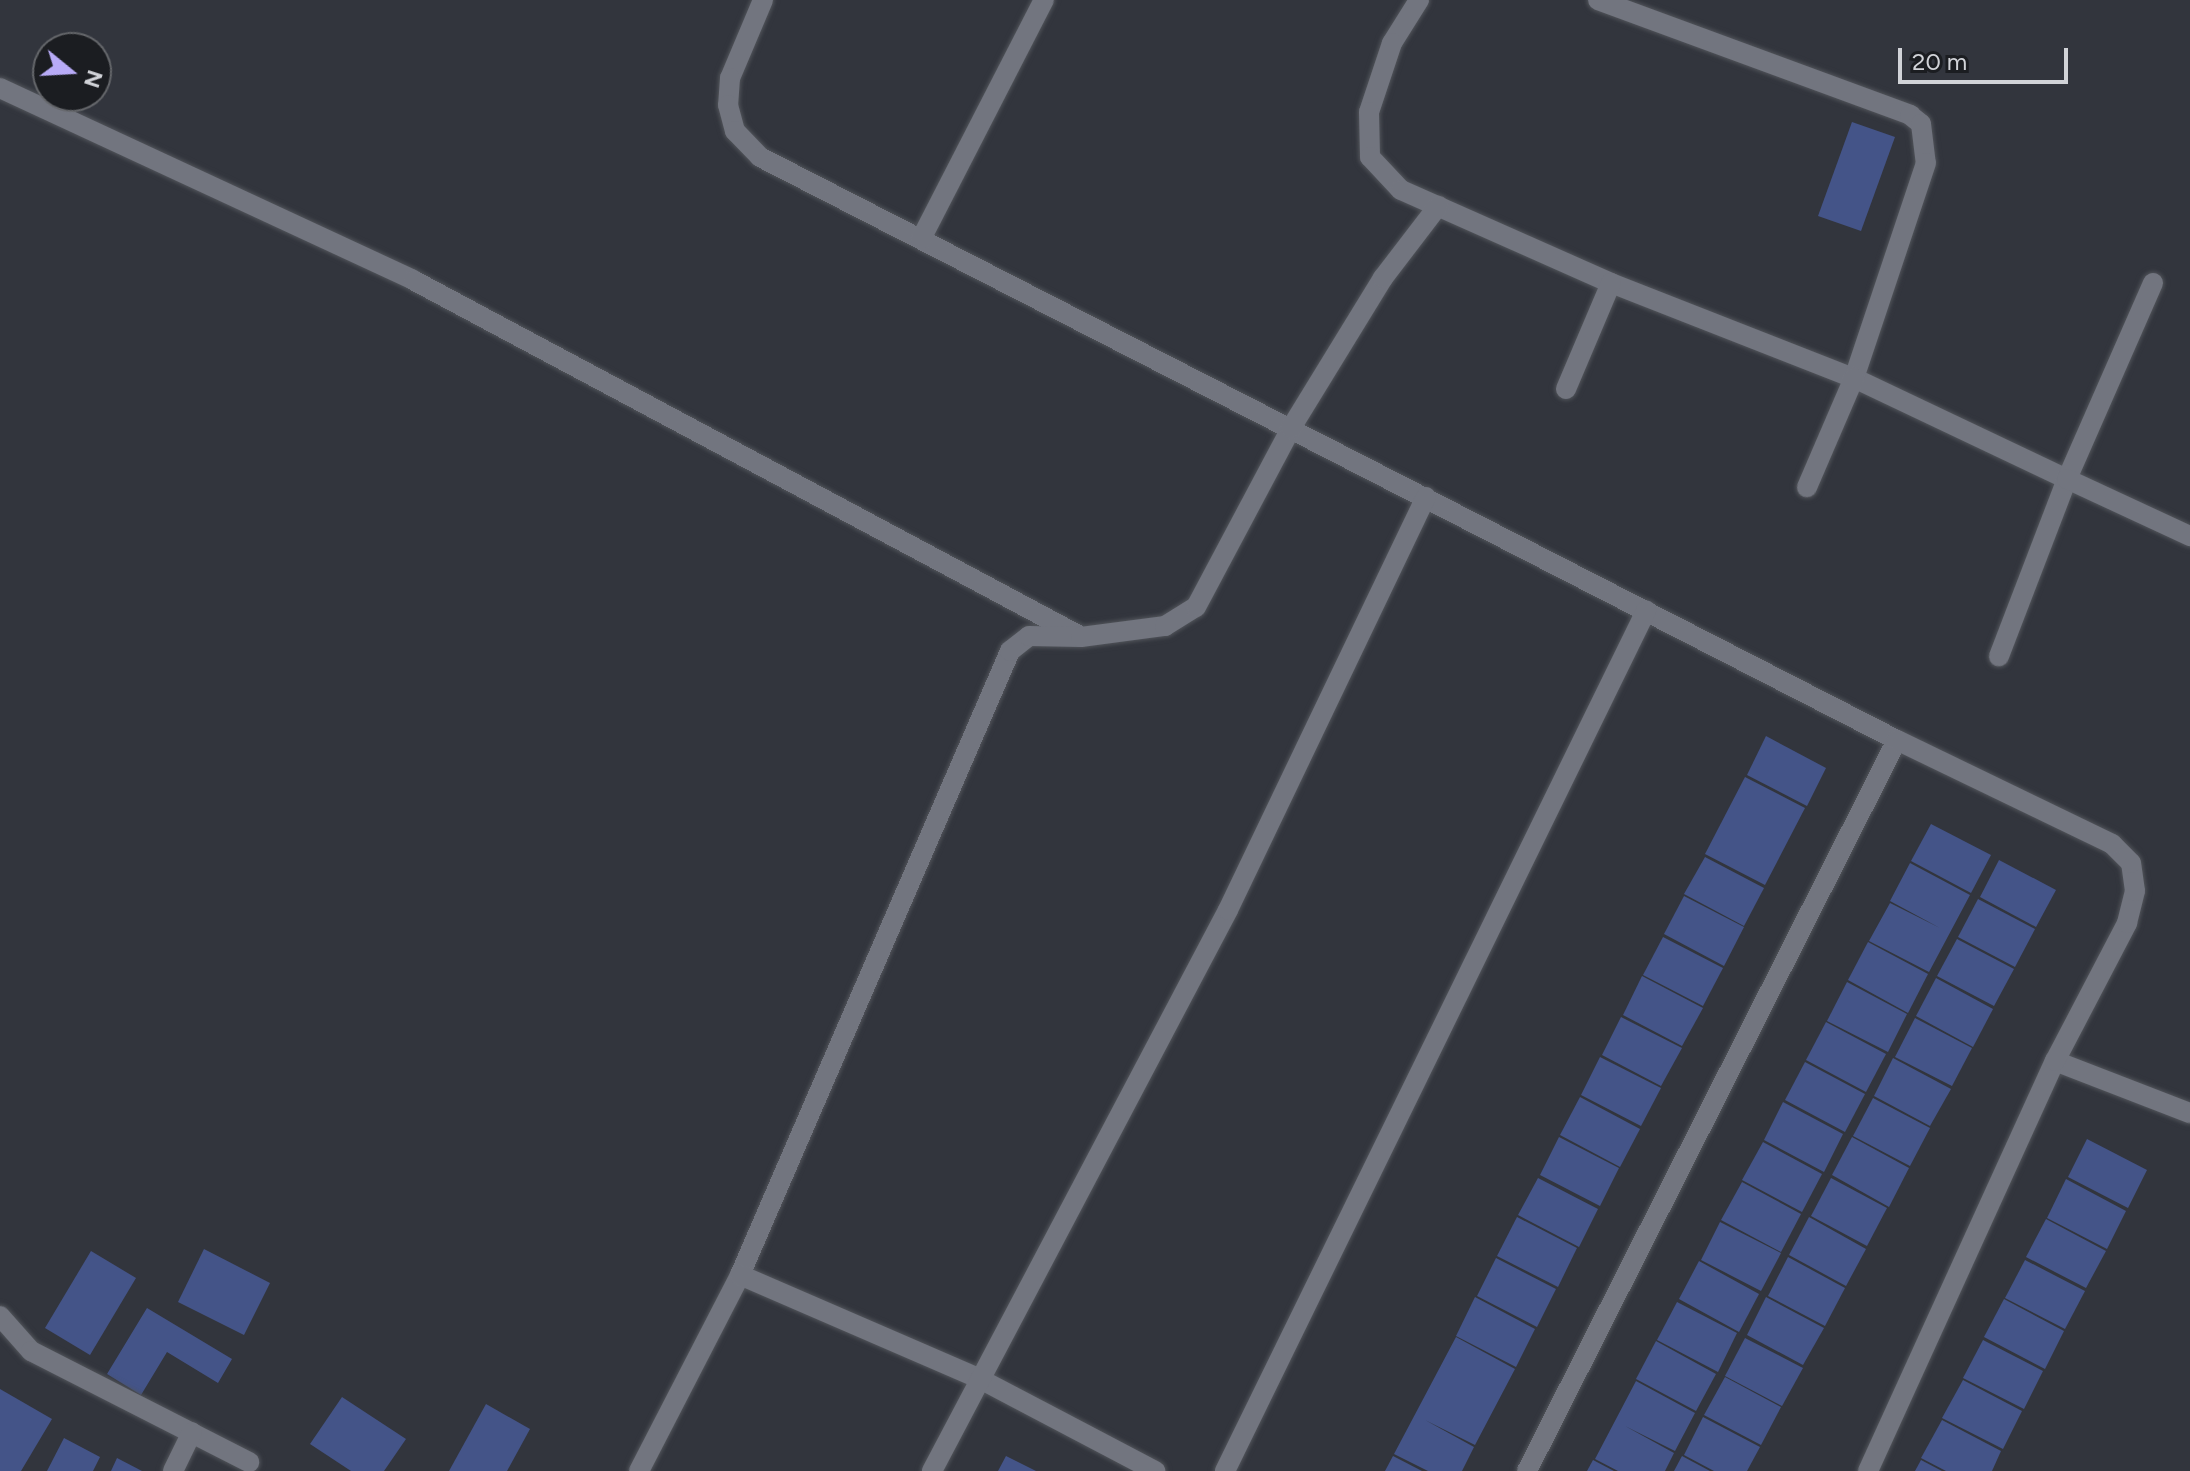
<!DOCTYPE html>
<style>
body{margin:0}
#map{position:relative;width:2190px;height:1471px;overflow:hidden;background:#32353d;font-family:Figtree,sans-serif}
div>[style]{position:absolute}
[style*='--x']{left:calc(var(--x)*1px);top:calc(var(--y)*1px);width:calc(var(--w)*1px);rotate:calc(var(--a)*1deg)}
.building>*{inset:0;background:#445488}
.roads{filter:drop-shadow(0 0 2px #51545a) drop-shadow(0 0 2px #51545a)}
.minor>*{height:20px;margin:-10px;padding:0 10px;transform-origin:10px;border-radius:10px;background:#72757f}
span{translate:-50% -50%;white-space:nowrap;text-align:center;line-height:1.15;-webkit-text-stroke:7px #1b1d21;paint-order:stroke}
.north{position:absolute;left:32px;top:32px;width:80px;height:80px;box-sizing:border-box;background:#1b1d21;border:2px solid #64666a;border-radius:50%;rotate:108deg;font-size:22px;font-weight:700;line-height:32px;text-align:center;color:#d1d3d8}
.north::after{content:'';display:block;margin:auto;width:28px;height:36px;background:#b8abf7;clip-path:polygon(50% 0,100% 100%,50% 72%,0 100%)}
.scale{position:absolute;left:1898px;top:48px;width:170px;height:36px;box-sizing:border-box;border:4px solid #d1d3d8;border-top:0;padding-left:10px;font-size:24px;line-height:28px;white-space:nowrap;color:#d1d3d8;-webkit-text-stroke:6px #1b1d21;paint-order:stroke}
</style>
<div id="map">
<div class="building">
<i style="clip-path:polygon(1852px 122px,1895px 137px,1861px 231px,1818px 216px)"></i>
<i style="clip-path:polygon(1766px 736px,1826px 768px,1807px 806px,1747px 775px)"></i>
<i style="clip-path:polygon(1745px 777px,1805px 808px,1765px 885px,1705px 854px)"></i>
<i style="clip-path:polygon(1931px 824px,1991px 855px,1971px 893px,1911px 861px)"></i>
<i style="clip-path:polygon(1705px 857px,1764px 888px,1744px 926px,1684px 894px)"></i>
<i style="clip-path:polygon(1999px 860px,2056px 890px,2036px 927px,1980px 897px)"></i>
<i style="clip-path:polygon(1910px 863px,1970px 895px,1929px 972px,1869px 941px,1890px 903px,1940px 928px,1890px 901px)"></i>
<i style="clip-path:polygon(1684px 896px,1744px 927px,1724px 966px,1664px 934px)"></i>
<i style="clip-path:polygon(1978px 899px,2035px 929px,2015px 967px,1958px 937px)"></i>
<i style="clip-path:polygon(1663px 937px,1723px 968px,1703px 1006px,1643px 975px)"></i>
<i style="clip-path:polygon(1957px 939px,2014px 969px,1994px 1006px,1937px 976px)"></i>
<i style="clip-path:polygon(1868px 942px,1928px 974px,1908px 1013px,1848px 980px)"></i>
<i style="clip-path:polygon(1642px 976px,1703px 1008px,1682px 1046px,1623px 1015px)"></i>
<i style="clip-path:polygon(1936px 978px,1993px 1009px,1973px 1047px,1916px 1016px)"></i>
<i style="clip-path:polygon(1847px 982px,1907px 1014px,1888px 1052px,1827px 1021px)"></i>
<i style="clip-path:polygon(1621px 1017px,1682px 1048px,1661px 1086px,1602px 1055px)"></i>
<i style="clip-path:polygon(1915px 1018px,1972px 1048px,1952px 1086px,1895px 1057px)"></i>
<i style="clip-path:polygon(1826px 1022px,1886px 1054px,1866px 1092px,1806px 1060px)"></i>
<i style="clip-path:polygon(1600px 1057px,1661px 1088px,1641px 1126px,1581px 1095px)"></i>
<i style="clip-path:polygon(1893px 1058px,1951px 1089px,1930px 1126px,1874px 1096px)"></i>
<i style="clip-path:polygon(1805px 1062px,1865px 1094px,1845px 1132px,1785px 1100px)"></i>
<i style="clip-path:polygon(1580px 1097px,1640px 1129px,1620px 1167px,1560px 1135px)"></i>
<i style="clip-path:polygon(1873px 1098px,1930px 1128px,1910px 1166px,1853px 1136px)"></i>
<i style="clip-path:polygon(1783px 1102px,1843px 1134px,1824px 1172px,1764px 1140px)"></i>
<i style="clip-path:polygon(1559px 1137px,1619px 1168px,1600px 1206px,1540px 1175px)"></i>
<i style="clip-path:polygon(1852px 1137px,1909px 1168px,1889px 1207px,1832px 1175px)"></i>
<i style="clip-path:polygon(2087px 1139px,2147px 1170px,2128px 1208px,2068px 1177px)"></i>
<i style="clip-path:polygon(1763px 1142px,1822px 1174px,1802px 1212px,1742px 1180px)"></i>
<i style="clip-path:polygon(1538px 1178px,1598px 1209px,1579px 1247px,1518px 1215px)"></i>
<i style="clip-path:polygon(1831px 1178px,1887px 1208px,1867px 1246px,1811px 1216px)"></i>
<i style="clip-path:polygon(2066px 1179px,2126px 1211px,2107px 1249px,2047px 1218px)"></i>
<i style="clip-path:polygon(1742px 1182px,1801px 1214px,1781px 1252px,1721px 1220px)"></i>
<i style="clip-path:polygon(1517px 1217px,1577px 1248px,1558px 1287px,1497px 1256px)"></i>
<i style="clip-path:polygon(1809px 1217px,1866px 1249px,1846px 1286px,1789px 1255px)"></i>
<i style="clip-path:polygon(2046px 1219px,2106px 1251px,2086px 1288px,2026px 1257px)"></i>
<i style="clip-path:polygon(1720px 1222px,1781px 1253px,1761px 1291px,1701px 1260px)"></i>
<i style="clip-path:polygon(204px 1249px,270px 1283px,244px 1335px,178px 1302px)"></i>
<i style="clip-path:polygon(91px 1251px,136px 1278px,90px 1355px,45px 1328px)"></i>
<i style="clip-path:polygon(1788px 1257px,1845px 1288px,1825px 1326px,1768px 1296px)"></i>
<i style="clip-path:polygon(1496px 1258px,1556px 1289px,1537px 1327px,1477px 1296px)"></i>
<i style="clip-path:polygon(2025px 1260px,2085px 1291px,2065px 1329px,2005px 1298px)"></i>
<i style="clip-path:polygon(1699px 1261px,1759px 1294px,1739px 1332px,1679px 1299px)"></i>
<i style="clip-path:polygon(1475px 1297px,1535px 1329px,1516px 1367px,1456px 1336px)"></i>
<i style="clip-path:polygon(1766px 1297px,1824px 1328px,1803px 1365px,1747px 1335px)"></i>
<i style="clip-path:polygon(2004px 1299px,2064px 1331px,2045px 1369px,1984px 1337px)"></i>
<i style="clip-path:polygon(1677px 1302px,1737px 1333px,1718px 1372px,1657px 1340px)"></i>
<i style="clip-path:polygon(147px 1308px,232px 1359px,218px 1383px,167px 1352px,141px 1395px,107px 1374px)"></i>
<i style="clip-path:polygon(1456px 1337px,1515px 1369px,1475px 1445px,1425px 1420px,1474px 1447px,1462px 1471px,1428px 1471px,1394px 1454px)"></i>
<i style="clip-path:polygon(1745px 1338px,1803px 1368px,1782px 1406px,1725px 1376px)"></i>
<i style="clip-path:polygon(1983px 1340px,2043px 1371px,2024px 1409px,1963px 1378px)"></i>
<i style="clip-path:polygon(1656px 1341px,1716px 1374px,1696px 1411px,1636px 1379px)"></i>
<i style="clip-path:polygon(1725px 1377px,1781px 1407px,1761px 1445px,1704px 1415px)"></i>
<i style="clip-path:polygon(1963px 1380px,2022px 1411px,2003px 1449px,1942px 1418px)"></i>
<i style="clip-path:polygon(1636px 1381px,1695px 1413px,1675px 1451px,1625px 1426px,1674px 1453px,1665px 1471px,1618px 1471px,1595px 1459px)"></i>
<i style="clip-path:polygon(0 1389px,52px 1419px,21px 1471px,0 1471px)"></i>
<i style="clip-path:polygon(342px 1397px,406px 1439px,384px 1471px,351px 1471px,310px 1444px)"></i>
<i style="clip-path:polygon(486px 1404px,530px 1429px,507px 1471px,449px 1471px)"></i>
<i style="clip-path:polygon(1703px 1417px,1760px 1447px,1747px 1471px,1714px 1471px,1684px 1455px)"></i>
<i style="clip-path:polygon(1942px 1420px,2001px 1451px,1992px 1471px,1946px 1471px,1921px 1458px)"></i>
<i style="clip-path:polygon(64px 1438px,100px 1457px,93px 1471px,47px 1471px)"></i>
<i style="clip-path:polygon(1006px 1456px,1036px 1471px,998px 1471px)"></i>
<i style="clip-path:polygon(1393px 1456px,1422px 1471px,1385px 1471px)"></i>
<i style="clip-path:polygon(1682px 1456px,1710px 1471px,1674px 1471px)"></i>
<i style="clip-path:polygon(117px 1458px,142px 1471px,111px 1471px)"></i>
<i style="clip-path:polygon(1593px 1460px,1614px 1471px,1587px 1471px)"></i>
<i style="clip-path:polygon(1921px 1460px,1942px 1471px,1915px 1471px)"></i>
</div>
<div class="roads">
<div class="minor">
<i style="--x:763;--y:0;--w:85;--a:112.9"></i>
<i style="--x:730;--y:78;--w:27;--a:94"></i>
<i style="--x:728;--y:105;--w:27;--a:75"></i>
<i style="--x:735;--y:131;--w:36;--a:46"></i>
<i style="--x:760;--y:157;--w:1278;--a:27.15"></i>
<i style="--x:1897;--y:740;--w:819;--a:116.85"></i>
<i style="--x:1419;--y:0;--w:51;--a:122.1"></i>
<i style="--x:1392;--y:43;--w:73;--a:108.4"></i>
<i style="--x:1369;--y:112;--w:45;--a:88.7"></i>
<i style="--x:1370;--y:157;--w:45;--a:46.8"></i>
<i style="--x:1401;--y:190;--w:230;--a:23.9"></i>
<i style="--x:1611;--y:283;--w:261;--a:21.4"></i>
<i style="--x:1854;--y:378;--w:236;--a:25.4"></i>
<i style="--x:2067;--y:479;--w:190;--a:111"></i>
<i style="--x:1598;--y:0;--w:333;--a:20.2"></i>
<i style="--x:1910;--y:115;--w:14;--a:39"></i>
<i style="--x:1921;--y:124;--w:39;--a:83"></i>
<i style="--x:1926;--y:163;--w:227;--a:108.5"></i>
<i style="--x:1854;--y:378;--w:119;--a:113.3"></i>
<i style="--x:0;--y:88;--w:455;--a:24.9"></i>
<i style="--x:413;--y:280;--w:754;--a:28.09"></i>
<i style="--x:921;--y:239;--w:269;--a:-62.8"></i>
<i style="--x:2153;--y:283;--w:214;--a:113.7"></i>
<i style="--x:2067;--y:479;--w:136;--a:24.9"></i>
<i style="--x:1566;--y:389;--w:115;--a:-67"></i>
<i style="--x:2055;--y:1061;--w:145;--a:21.1"></i>
<i style="--x:740;--y:1275;--w:680;--a:-66.6"></i>
<i style="--x:1010;--y:651;--w:24;--a:-38"></i>
<i style="--x:1029;--y:636;--w:52;--a:1.1"></i>
<i style="--x:1081;--y:637;--w:85;--a:-7.5"></i>
<i style="--x:1165;--y:626;--w:36;--a:-32"></i>
<i style="--x:1196;--y:607;--w:203;--a:-62"></i>
<i style="--x:1291;--y:428;--w:176;--a:-58.5"></i>
<i style="--x:1383;--y:278;--w:91;--a:-52.6"></i>
<i style="--x:0;--y:1316;--w:47;--a:48.5"></i>
<i style="--x:31;--y:1351;--w:245;--a:27"></i>
<i style="--x:173;--y:1471;--w:43;--a:-64"></i>
<i style="--x:639;--y:1471;--w:220;--a:-62.7"></i>
<i style="--x:740;--y:1275;--w:262;--a:23.4"></i>
<i style="--x:980;--y:1379;--w:198;--a:27.7"></i>
<i style="--x:932;--y:1471;--w:634;--a:-62.18"></i>
<i style="--x:1228;--y:910;--w:458;--a:-64.4"></i>
<i style="--x:1225;--y:1471;--w:958;--a:-63.92"></i>
<i style="--x:1868;--y:1471;--w:451;--a:-65.5"></i>
<i style="--x:2055;--y:1061;--w:156;--a:-62.4"></i>
<i style="--x:2127;--y:923;--w:33;--a:-76"></i>
<i style="--x:2135;--y:891;--w:28;--a:-98"></i>
<i style="--x:2131;--y:863;--w:27;--a:-135"></i>
<i style="--x:2112;--y:844;--w:239;--a:-154.2"></i>
</div>
</div>
<div class="north">N</div>
<div class="scale">20 m</div>
</div>
